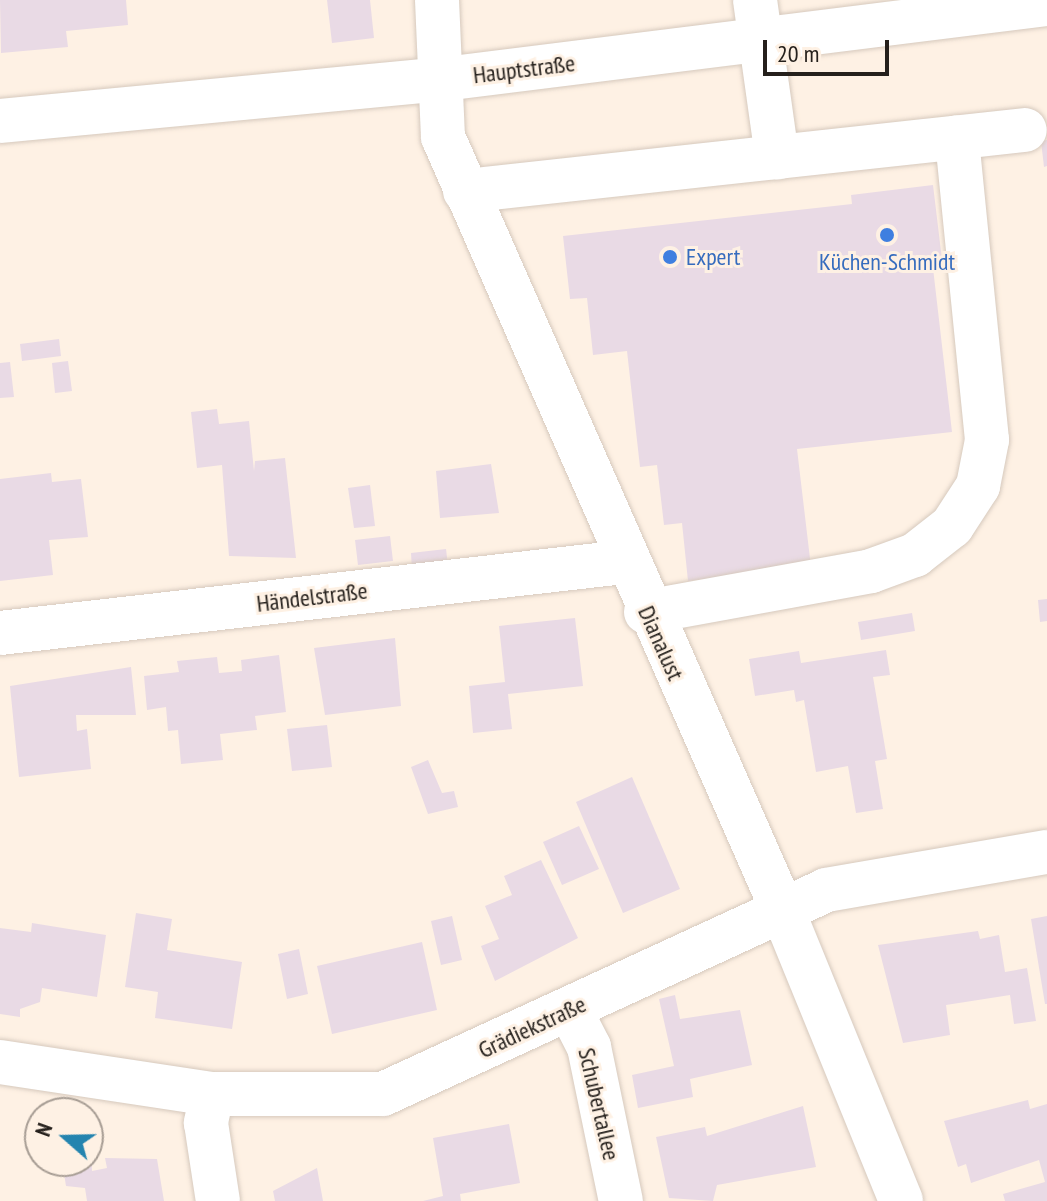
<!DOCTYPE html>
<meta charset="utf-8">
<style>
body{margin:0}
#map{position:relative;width:1047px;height:1201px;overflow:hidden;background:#fef1e4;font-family:"PT Sans Narrow",sans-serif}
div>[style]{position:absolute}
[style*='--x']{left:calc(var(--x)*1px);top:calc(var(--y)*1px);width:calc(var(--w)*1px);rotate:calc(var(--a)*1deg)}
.building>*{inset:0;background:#e9dae5}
.roads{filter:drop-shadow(0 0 2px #d6c9bd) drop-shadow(0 0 2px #d6c9bd)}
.minor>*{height:44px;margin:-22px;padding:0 22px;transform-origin:22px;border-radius:22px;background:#fff}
.dots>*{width:22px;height:22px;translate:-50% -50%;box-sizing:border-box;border:4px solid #fef1e4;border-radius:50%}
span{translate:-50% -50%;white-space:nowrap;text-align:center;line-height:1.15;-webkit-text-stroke:6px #fef1e4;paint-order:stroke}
.street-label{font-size:24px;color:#25201c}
.shop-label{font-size:24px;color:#366cbe}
.left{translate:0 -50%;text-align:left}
.north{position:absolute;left:24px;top:1097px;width:80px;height:80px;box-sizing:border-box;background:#fef1e4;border:2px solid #a79d94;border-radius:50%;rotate:290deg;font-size:22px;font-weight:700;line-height:32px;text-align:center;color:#25201c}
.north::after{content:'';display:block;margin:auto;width:28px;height:36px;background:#2484af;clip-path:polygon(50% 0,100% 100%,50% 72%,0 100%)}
.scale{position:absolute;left:763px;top:40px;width:126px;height:36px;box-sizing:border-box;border:4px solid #25201c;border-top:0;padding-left:10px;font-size:24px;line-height:28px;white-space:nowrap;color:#25201c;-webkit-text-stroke:6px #fef1e4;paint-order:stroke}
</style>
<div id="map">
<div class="building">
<i style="clip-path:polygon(0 0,126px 0,128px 25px,66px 31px,68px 47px,1px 53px)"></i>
<i style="clip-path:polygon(327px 0,370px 0,374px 38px,332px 43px)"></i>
<i style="clip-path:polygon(1047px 140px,1047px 166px,1044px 167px,1041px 141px)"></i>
<i style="clip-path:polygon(933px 185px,943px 268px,933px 268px,952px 432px,797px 449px,811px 567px,688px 581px,682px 523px,664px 525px,657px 465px,640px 467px,627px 351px,593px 355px,587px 298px,570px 299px,563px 236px,852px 204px,851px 195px)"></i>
<i style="clip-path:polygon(59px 339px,61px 356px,22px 361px,20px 344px)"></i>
<i style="clip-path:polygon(68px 361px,72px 391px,55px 393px,52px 363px)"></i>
<i style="clip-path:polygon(10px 362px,14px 397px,0 398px,0 363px)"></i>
<i style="clip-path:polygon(217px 409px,219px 424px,249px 421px,254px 471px,255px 461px,285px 458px,296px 558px,229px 556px,222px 465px,197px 468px,191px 412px)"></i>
<i style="clip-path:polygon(491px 464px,499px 513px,440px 518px,436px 471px)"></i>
<i style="clip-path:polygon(51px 473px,52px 482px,81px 479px,88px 537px,49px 540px,53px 575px,0 581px,0 479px)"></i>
<i style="clip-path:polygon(370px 485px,375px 526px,354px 528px,348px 488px)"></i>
<i style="clip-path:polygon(390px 536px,393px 561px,358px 565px,355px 540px)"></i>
<i style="clip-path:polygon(446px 549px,448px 566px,412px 570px,411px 553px)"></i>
<i style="clip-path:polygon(1047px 599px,1047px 621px,1040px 622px,1038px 600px)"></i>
<i style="clip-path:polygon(912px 613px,915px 631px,861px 640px,858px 622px)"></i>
<i style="clip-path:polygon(575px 618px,583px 686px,508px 694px,512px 729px,473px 733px,469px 686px,505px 682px,499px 626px)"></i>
<i style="clip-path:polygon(395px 638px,401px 706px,325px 715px,314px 648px)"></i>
<i style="clip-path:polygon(886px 650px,890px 675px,873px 677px,887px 759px,875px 761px,883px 809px,856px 813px,848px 766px,816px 772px,804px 700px,796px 702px,794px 690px,755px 696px,749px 659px,799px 651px,801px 663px)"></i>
<i style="clip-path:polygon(279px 655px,286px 712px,255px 716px,257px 730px,220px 734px,223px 760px,181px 764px,178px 730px,168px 731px,166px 707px,147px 710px,144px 676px,179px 672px,177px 661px,217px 657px,219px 673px,242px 671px,241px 660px)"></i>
<i style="clip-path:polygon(131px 667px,136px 715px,76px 715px,77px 731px,87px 729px,91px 769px,19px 777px,10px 686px)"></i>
<i style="clip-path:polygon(327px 725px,332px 767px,292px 771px,287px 729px)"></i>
<i style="clip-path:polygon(428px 760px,442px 793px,454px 791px,458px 807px,428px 814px,411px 767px)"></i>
<i style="clip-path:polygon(632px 777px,680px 889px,623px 913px,576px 802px)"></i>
<i style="clip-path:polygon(579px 826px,599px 869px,562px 885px,543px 842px)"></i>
<i style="clip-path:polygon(541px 860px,578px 938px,495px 981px,481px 946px,499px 939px,485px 906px,512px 895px,504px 876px)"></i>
<i style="clip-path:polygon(136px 913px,172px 919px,167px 950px,242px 962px,232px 1029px,155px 1018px,158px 992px,125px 987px)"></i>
<i style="clip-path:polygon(452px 916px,462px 960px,441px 965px,431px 921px)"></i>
<i style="clip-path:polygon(1047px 916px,1047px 1004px,1045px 1004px,1031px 919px)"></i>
<i style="clip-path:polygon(32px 923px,106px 935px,97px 997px,42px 988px,40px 1002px,20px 1009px,20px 1017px,0 1014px,0 928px,31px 932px)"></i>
<i style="clip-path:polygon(978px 931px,980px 939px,999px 935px,1005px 972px,1027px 968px,1036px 1021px,1014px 1024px,1010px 995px,946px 1005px,950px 1035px,903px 1043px,878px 945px)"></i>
<i style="clip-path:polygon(422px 942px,437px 1010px,332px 1034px,317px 966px)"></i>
<i style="clip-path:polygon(299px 949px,308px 994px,287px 999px,278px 954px)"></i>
<i style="clip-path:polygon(675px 995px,680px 1019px,740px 1010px,752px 1065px,690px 1079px,693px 1097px,638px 1108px,632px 1075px,674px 1066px,659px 999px)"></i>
<i style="clip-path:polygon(1028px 1100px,1030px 1109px,1047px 1104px,1047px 1201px,1005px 1201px,1003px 1194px,1045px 1182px,1039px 1160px,971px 1183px,966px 1164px,958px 1167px,944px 1121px)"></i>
<i style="clip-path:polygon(803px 1106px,816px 1167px,717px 1185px,713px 1201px,669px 1198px,656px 1137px,705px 1127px,707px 1136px)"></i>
<i style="clip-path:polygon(509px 1124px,520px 1183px,460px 1194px,461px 1201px,423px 1201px,443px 1196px,433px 1138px)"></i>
<i style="clip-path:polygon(90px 1139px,92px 1171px,107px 1168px,105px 1158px,157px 1159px,164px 1201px,87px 1201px,85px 1188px,66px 1186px,62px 1161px,88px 1161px)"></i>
<i style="clip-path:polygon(317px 1168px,323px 1201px,275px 1201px,273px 1191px)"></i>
</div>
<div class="roads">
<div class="minor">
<i style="--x:437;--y:0;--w:137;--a:87.5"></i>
<i style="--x:443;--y:137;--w:843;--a:66.29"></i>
<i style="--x:782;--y:909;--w:315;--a:67.8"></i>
<i style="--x:755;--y:0;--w:159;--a:82"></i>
<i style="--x:0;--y:121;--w:438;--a:-5.4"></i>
<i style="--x:436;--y:80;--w:616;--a:-7.09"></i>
<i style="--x:465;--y:191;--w:563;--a:-6.22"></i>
<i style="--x:646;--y:612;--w:229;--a:-10.3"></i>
<i style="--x:871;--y:571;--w:47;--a:-20"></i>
<i style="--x:915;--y:555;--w:47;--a:-38.1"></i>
<i style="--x:952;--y:526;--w:48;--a:-57"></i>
<i style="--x:978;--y:486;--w:47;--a:-78.9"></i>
<i style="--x:987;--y:440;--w:304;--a:-95.7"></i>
<i style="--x:0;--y:633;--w:628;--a:-6.49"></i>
<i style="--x:570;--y:1010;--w:42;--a:62.8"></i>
<i style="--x:589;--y:1047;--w:157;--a:78.3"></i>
<i style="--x:0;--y:1062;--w:214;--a:8.6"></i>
<i style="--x:212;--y:1094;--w:171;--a:0"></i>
<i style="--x:383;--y:1094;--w:488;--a:-24.7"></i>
<i style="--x:826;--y:890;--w:224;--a:-9.8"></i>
<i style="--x:212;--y:1094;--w:30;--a:102"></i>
<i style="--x:206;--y:1123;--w:79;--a:81.3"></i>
</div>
</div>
<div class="dots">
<i style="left:887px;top:235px;background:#3f7fe0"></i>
<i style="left:670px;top:257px;background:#3f7fe0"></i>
</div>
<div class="street-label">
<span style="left:524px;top:69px;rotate:-7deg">Hauptstraße</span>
<span style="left:312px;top:597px;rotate:-7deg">Händelstraße</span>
<span style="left:661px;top:643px;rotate:66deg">Dianalust</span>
<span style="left:532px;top:1027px;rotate:-25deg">Grädiekstraße</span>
<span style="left:599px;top:1104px;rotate:77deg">Schubertallee</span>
</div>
<div class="shop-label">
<span class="left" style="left:686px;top:257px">Expert</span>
<span style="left:887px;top:262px">Küchen-Schmidt</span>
</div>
<div class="north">N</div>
<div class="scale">20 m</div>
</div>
